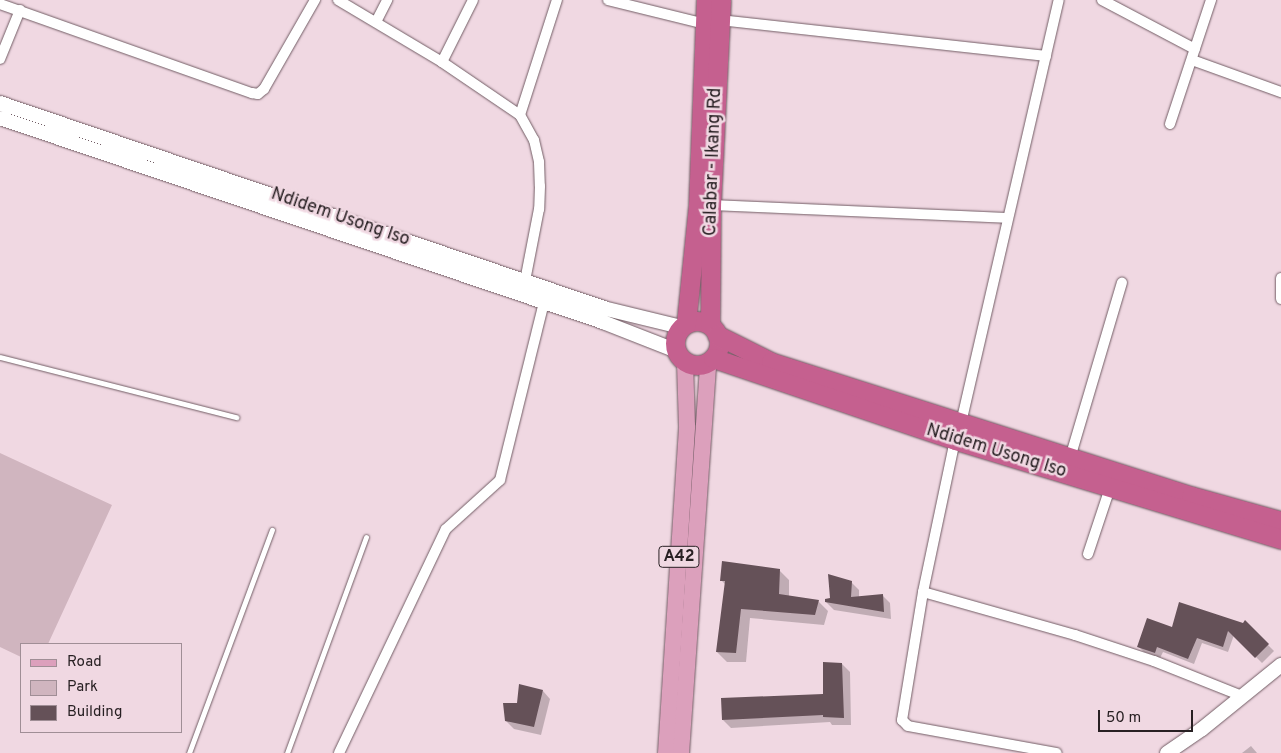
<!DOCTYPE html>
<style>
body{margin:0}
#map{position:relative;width:1281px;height:753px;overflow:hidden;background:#f0d8e2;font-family:Overpass,sans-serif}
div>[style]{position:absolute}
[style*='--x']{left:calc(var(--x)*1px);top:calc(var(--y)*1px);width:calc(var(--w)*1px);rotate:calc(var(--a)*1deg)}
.green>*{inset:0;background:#d0b5bf}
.shadow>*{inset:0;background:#0003}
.building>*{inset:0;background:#655158}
.roads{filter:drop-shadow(0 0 1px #725d65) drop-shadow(0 0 1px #725d65)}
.lane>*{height:5px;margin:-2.5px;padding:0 2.5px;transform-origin:2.5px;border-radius:2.5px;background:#fff}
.street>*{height:10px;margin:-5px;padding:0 5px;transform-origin:5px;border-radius:5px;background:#fff}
.secondary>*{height:14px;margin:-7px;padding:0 7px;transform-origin:7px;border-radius:7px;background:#fff}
.primary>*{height:16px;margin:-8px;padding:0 8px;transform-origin:8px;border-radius:8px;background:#dca0bc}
.highway>*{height:19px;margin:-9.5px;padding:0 9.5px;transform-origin:9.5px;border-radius:9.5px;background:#c5608f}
.highway>.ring{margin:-9.5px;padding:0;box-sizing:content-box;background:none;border:19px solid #c5608f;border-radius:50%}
span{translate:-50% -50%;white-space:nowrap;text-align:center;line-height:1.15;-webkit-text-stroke:5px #f0d8e2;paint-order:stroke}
.shield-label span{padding:1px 4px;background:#f0d8e2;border:1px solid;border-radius:4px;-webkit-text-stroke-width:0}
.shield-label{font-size:16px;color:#282023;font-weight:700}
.street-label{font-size:18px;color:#282023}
.legend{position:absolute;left:20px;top:643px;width:162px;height:90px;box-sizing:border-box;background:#f0d8e2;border:1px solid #a08e96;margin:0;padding:6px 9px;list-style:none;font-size:15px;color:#282023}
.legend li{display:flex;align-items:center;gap:10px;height:25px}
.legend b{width:25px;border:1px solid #a08e96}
.scale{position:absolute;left:1098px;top:710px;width:95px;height:22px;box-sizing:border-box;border:2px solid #282023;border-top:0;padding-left:6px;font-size:15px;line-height:18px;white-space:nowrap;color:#282023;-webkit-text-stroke:4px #f0d8e2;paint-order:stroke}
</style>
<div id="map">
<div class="green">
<i style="clip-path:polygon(0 453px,112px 505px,48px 644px,21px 644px,21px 657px,0 647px)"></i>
</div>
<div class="shadow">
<i style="clip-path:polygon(779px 570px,789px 580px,789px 597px,818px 601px,828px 611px,824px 625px,750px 618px,746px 662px,727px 662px,717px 652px,726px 585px,721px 580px)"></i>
<i style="clip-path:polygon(851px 582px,859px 590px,859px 597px,882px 595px,890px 603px,891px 619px,834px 610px,826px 602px)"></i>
<i style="clip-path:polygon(1245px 622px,1274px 651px,1262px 663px,1234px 635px,1228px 652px,1202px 643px,1194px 664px,1163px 652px,1160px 658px,1144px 652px,1138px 646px,1173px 629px,1243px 624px)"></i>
<i style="clip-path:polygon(842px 664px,850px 672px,851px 725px,832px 725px,830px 722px,731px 728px,723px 720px,824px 695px)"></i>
<i style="clip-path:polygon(543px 691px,550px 699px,541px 735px,514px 729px,506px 721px,518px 705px)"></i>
<i style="clip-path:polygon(1251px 746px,1257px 753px,1242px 753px)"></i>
</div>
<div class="building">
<i style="clip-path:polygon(722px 561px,780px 569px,779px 594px,819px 600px,815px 615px,741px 609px,736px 653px,716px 652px,725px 581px,720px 581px)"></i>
<i style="clip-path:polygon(828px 574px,852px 581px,851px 597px,883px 594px,884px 612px,825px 602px,825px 599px,830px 598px)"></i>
<i style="clip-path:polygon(1179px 602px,1243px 623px,1245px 620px,1269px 644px,1255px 658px,1228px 631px,1223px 647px,1197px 638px,1188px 659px,1157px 647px,1155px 653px,1137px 647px,1147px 618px,1172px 627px)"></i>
<i style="clip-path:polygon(823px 662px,842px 663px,844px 718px,823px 717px,823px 715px,722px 720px,721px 698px,823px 694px)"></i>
<i style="clip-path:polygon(519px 684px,543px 690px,534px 727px,505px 721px,503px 703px,517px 703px)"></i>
</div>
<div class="roads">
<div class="lane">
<i style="--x:0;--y:357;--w:244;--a:14.3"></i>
<i style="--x:189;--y:753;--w:238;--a:-69.6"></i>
<i style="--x:287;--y:753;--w:230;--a:-69.9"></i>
</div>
<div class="street">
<i style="--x:338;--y:0;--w:121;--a:30.8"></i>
<i style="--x:442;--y:62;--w:94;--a:34.2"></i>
<i style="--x:520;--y:115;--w:29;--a:61"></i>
<i style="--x:534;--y:140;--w:23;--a:77"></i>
<i style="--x:539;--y:162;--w:24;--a:88"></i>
<i style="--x:540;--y:186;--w:23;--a:92"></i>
<i style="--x:539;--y:209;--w:73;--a:101"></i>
<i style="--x:608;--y:0;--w:100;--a:13.9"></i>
<i style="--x:1102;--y:0;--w:105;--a:27.8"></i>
<i style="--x:0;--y:4;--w:267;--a:19.5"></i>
<i style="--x:252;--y:93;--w:6;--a:9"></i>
<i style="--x:258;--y:94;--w:8;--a:-40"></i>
<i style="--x:264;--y:89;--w:103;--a:-60.2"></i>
<i style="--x:720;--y:20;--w:328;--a:6.3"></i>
<i style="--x:376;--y:22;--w:25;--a:-63"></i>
<i style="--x:0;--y:59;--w:53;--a:-67.8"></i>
<i style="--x:1192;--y:60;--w:95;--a:19.8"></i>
<i style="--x:442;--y:62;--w:69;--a:-63.4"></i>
<i style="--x:520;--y:115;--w:121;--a:-72.2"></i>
<i style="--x:1170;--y:124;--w:131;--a:-71.7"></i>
<i style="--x:711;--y:205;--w:296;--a:2.5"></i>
<i style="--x:1281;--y:278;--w:21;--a:90"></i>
<i style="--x:961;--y:423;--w:434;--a:-77"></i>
<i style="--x:955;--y:440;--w:155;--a:101.9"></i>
<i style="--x:923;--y:592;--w:130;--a:99.3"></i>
<i style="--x:902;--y:720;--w:8;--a:45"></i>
<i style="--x:908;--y:726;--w:151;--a:10.3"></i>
<i style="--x:1070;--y:458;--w:183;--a:-73.5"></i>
<i style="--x:1088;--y:554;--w:70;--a:-71.6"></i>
<i style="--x:923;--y:592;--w:158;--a:15.8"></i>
<i style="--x:1075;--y:635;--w:83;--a:18.2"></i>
<i style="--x:1154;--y:661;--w:95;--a:21.7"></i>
<i style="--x:339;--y:753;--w:248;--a:-64.5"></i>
<i style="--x:446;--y:529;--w:73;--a:-42.2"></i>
<i style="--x:500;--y:480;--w:183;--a:-76.1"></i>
</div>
<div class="secondary">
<i style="--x:0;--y:103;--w:641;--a:18.75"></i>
<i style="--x:607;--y:309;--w:76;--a:13.7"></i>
<i style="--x:0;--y:118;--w:637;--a:18.69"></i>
<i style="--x:603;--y:322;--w:79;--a:21.4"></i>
<i style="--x:1167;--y:753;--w:42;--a:-34.4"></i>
<i style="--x:1202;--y:729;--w:102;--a:-39"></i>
</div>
<div class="primary">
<i style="--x:666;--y:753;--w:328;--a:-86.3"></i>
<i style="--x:687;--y:426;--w:65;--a:-91.8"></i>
<i style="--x:681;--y:753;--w:392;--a:-86"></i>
</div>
<div class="highway">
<i class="ring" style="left:675px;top:321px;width:25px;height:25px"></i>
<i style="--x:686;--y:324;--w:119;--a:-84.2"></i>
<i style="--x:698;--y:206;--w:206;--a:-87.8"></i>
<i style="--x:710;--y:325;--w:120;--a:-89.5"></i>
<i style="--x:711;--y:205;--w:205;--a:-87.2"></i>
<i style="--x:717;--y:335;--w:60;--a:26.6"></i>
<i style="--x:771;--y:362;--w:441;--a:17.7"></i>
<i style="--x:1191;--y:496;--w:93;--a:15.5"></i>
<i style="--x:713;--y:358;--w:256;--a:18.7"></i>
<i style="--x:955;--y:440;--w:341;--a:16.9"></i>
</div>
</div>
<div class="shield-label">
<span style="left:679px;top:557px">A42</span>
</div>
<div class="street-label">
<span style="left:714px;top:162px;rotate:-88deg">Calabar - Ikang Rd</span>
<span style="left:340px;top:218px;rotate:19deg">Ndidem Usong Iso</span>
<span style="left:996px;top:452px;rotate:17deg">Ndidem Usong Iso</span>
</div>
<ul class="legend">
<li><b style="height:6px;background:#dca0bc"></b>Road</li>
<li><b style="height:14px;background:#d0b5bf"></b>Park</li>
<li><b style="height:14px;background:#655158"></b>Building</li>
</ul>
<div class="scale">50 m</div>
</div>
